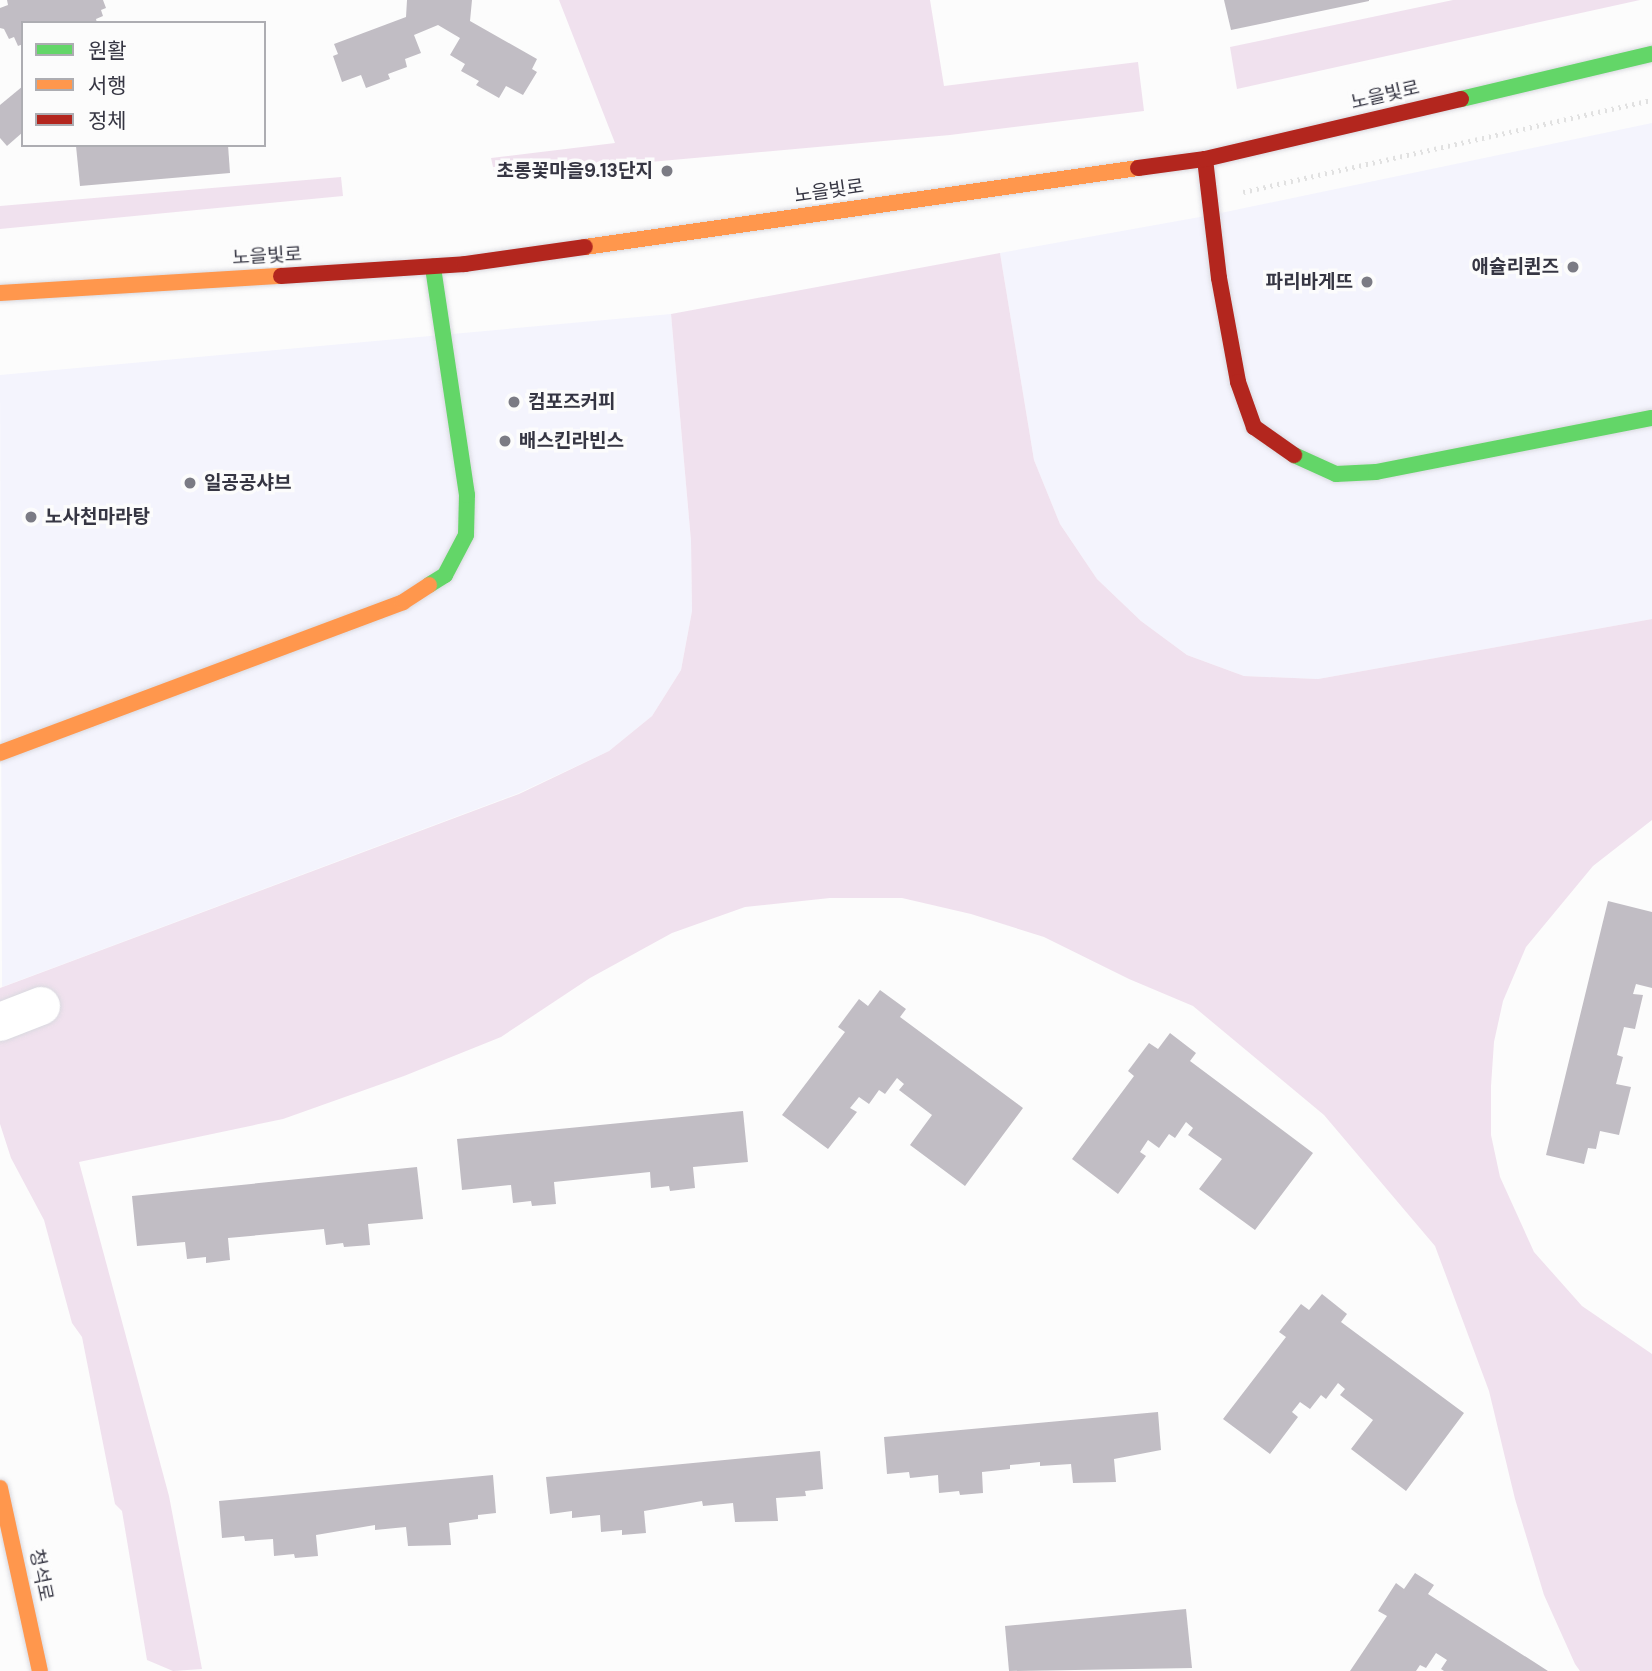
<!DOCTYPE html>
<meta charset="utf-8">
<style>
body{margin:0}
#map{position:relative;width:1652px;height:1671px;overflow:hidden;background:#fcfcfc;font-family:"DM Sans","Noto Sans KR",sans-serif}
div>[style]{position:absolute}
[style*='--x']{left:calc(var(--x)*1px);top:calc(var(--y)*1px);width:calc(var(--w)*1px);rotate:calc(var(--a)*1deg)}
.built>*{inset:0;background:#f4f4fd}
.green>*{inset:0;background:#f0e1ee}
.building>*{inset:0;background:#c1bdc4}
.path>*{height:4.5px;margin-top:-2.25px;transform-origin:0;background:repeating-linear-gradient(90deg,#e1e1e1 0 2px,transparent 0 7px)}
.roads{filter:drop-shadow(0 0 2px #d9d9df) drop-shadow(0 0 2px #d9d9df)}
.street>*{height:38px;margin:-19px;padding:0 19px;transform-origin:19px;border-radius:19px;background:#fff}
.fast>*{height:16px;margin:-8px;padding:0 8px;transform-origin:8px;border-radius:8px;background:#63d668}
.slow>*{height:16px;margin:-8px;padding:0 8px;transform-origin:8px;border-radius:8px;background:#ff974d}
.jam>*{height:16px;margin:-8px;padding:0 8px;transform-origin:8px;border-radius:8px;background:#b3261e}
.dots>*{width:19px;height:19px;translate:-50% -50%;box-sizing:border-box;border:4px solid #fcfcfc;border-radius:50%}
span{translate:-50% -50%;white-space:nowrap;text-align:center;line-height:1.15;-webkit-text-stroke:7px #fcfcfc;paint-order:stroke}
.street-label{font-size:19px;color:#363643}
.poi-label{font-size:19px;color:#363643;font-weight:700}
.right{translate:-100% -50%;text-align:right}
.left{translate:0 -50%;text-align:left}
.legend{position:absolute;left:21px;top:21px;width:245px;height:126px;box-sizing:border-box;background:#fcfcfc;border:2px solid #adadb2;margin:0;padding:9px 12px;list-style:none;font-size:21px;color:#363643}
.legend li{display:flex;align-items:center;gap:14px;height:35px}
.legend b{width:35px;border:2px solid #adadb2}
</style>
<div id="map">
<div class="built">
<i style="clip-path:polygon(1652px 123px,1652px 619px,1318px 679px,1244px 676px,1187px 655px,1141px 621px,1097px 579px,1060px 524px,1034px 460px,1000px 253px,1211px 215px)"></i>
<i style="clip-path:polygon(671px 314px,691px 541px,692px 611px,681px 670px,652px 716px,609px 751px,519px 793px,2px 987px,0 375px)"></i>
</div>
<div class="green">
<i style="clip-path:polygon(559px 0,930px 0,944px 86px,1138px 62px,1144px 111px,950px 135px,495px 176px,491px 158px,615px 143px)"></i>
<i style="clip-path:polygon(1453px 0,1640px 0,1237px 89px,1230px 47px)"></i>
<i style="clip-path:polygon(341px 177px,343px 196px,0 229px,0 206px)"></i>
<i style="clip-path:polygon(1000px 253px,1034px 460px,1060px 524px,1097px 579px,1141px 621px,1187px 655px,1244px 676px,1318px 679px,1652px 619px,1652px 820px,1593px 866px,1526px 947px,1503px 1001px,1494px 1042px,1491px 1086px,1491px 1135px,1500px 1177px,1534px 1252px,1582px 1306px,1652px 1354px,1652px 1671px,1580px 1671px,1575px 1664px,1544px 1595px,1515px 1499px,1489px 1391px,1435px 1246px,1324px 1115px,1193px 1006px,1129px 979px,1044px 937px,971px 914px,902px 898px,830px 898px,745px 907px,672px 933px,590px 978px,501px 1037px,404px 1076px,283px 1119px,79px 1162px,169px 1496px,202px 1669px,173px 1671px,147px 1660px,122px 1511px,115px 1504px,82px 1337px,72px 1323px,44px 1220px,11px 1158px,0 1124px,0 988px,519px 794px,609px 751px,652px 716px,681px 670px,692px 611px,691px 541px,671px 314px)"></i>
</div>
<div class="building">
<i style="clip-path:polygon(7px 0,103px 0,106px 8px,101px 10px,103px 16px,96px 19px,97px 23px,23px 23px,23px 44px,18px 46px,14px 37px,9px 39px,4px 29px,0 28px,0 8px,8px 5px)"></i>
<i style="clip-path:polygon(407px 0,472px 0,470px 21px,537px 59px,532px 69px,537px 72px,523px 95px,506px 86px,499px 98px,476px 85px,479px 81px,461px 71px,465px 64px,450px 55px,460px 38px,438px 25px,414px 35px,421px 53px,405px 59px,407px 67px,388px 74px,390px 79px,366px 88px,361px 75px,342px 82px,333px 56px,338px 54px,334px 44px,406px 17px)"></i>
<i style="clip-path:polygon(1224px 0,1369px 0,1369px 1px,1231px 30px)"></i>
<i style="clip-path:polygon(23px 86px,23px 132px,7px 146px,0 138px,0 105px)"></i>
<i style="clip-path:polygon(87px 145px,228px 145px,230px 173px,80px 186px,76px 146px)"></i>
<i style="clip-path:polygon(1608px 901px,1652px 912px,1652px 988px,1636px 984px,1633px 994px,1643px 995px,1635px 1029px,1624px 1027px,1617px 1055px,1623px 1057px,1616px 1084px,1631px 1087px,1619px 1135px,1600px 1131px,1596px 1149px,1588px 1148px,1584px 1164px,1546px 1155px)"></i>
<i style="clip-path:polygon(880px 990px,906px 1009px,900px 1017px,1023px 1108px,965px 1186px,910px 1145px,932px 1115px,899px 1090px,904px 1084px,897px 1078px,885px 1094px,879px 1090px,869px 1104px,859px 1097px,850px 1108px,857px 1112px,828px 1149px,782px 1115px,845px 1032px,838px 1027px,859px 999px,868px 1006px)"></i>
<i style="clip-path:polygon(1170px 1033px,1196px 1053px,1190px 1061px,1313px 1153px,1255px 1230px,1199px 1189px,1222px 1159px,1188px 1135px,1193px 1128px,1186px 1122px,1175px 1138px,1169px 1134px,1159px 1148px,1148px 1140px,1140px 1152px,1146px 1156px,1118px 1194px,1072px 1159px,1134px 1076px,1128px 1071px,1149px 1043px,1158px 1049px)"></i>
<i style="clip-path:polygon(743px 1111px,748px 1162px,693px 1167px,695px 1188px,670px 1191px,669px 1186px,651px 1188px,650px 1172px,554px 1182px,556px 1204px,532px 1206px,531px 1201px,513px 1203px,511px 1185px,462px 1190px,457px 1139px)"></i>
<i style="clip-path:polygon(417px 1167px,423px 1219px,368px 1224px,370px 1245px,344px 1247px,343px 1243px,326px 1245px,324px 1229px,228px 1238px,230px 1260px,206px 1263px,206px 1257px,187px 1259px,185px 1242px,137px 1246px,132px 1196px)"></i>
<i style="clip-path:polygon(1322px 1294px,1347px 1314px,1341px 1322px,1464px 1413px,1406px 1491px,1351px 1449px,1373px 1420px,1340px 1395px,1345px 1389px,1338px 1383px,1326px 1399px,1321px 1395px,1310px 1409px,1300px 1402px,1292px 1412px,1298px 1417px,1270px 1454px,1223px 1419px,1286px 1337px,1279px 1332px,1301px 1304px,1309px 1310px)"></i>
<i style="clip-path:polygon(1158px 1412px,1161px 1450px,1114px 1459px,1116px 1482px,1073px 1483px,1071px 1464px,1040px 1466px,1040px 1462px,1010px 1465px,1010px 1469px,982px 1472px,983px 1493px,960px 1495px,959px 1491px,939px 1493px,938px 1475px,910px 1478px,909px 1472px,887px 1474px,884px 1437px)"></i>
<i style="clip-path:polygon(820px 1451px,823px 1489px,805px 1491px,806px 1496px,776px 1498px,778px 1521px,735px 1522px,733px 1503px,703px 1506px,702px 1501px,644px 1511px,646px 1533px,622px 1535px,622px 1530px,601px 1532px,600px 1515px,572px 1518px,572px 1511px,550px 1514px,546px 1477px)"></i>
<i style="clip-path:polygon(493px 1475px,496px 1513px,478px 1515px,478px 1519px,449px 1523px,451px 1545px,408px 1546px,406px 1527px,375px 1530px,375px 1525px,316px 1535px,318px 1556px,295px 1558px,294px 1554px,274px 1556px,273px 1539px,245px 1541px,244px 1536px,222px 1538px,219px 1501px)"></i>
<i style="clip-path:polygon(1415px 1573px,1434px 1585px,1428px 1594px,1548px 1671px,1444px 1671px,1441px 1669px,1447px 1660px,1436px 1653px,1426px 1668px,1420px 1665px,1416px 1671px,1350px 1671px,1387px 1616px,1378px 1611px,1396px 1583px,1404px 1589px)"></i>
<i style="clip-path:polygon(1186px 1609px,1192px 1668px,1009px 1671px,1005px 1626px)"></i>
</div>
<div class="path">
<i style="--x:1243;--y:192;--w:419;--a:-12.7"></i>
</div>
<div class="roads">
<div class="street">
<i style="--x:0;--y:1022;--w:44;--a:-21.3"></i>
</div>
<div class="fast">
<i style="--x:1461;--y:99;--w:196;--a:-13.3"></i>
<i style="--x:1294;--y:455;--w:46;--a:24.3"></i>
<i style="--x:1336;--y:474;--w:40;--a:-2.9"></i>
<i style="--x:1376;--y:472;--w:281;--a:-11.1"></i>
<i style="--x:429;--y:585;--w:19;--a:-32"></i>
<i style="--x:445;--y:575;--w:45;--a:-62.3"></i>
<i style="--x:466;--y:535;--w:40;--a:-88.6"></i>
<i style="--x:467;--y:495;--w:231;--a:-98.5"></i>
</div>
<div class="slow">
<i style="--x:585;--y:247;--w:559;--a:-8.13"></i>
<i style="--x:0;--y:293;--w:282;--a:-3.5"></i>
<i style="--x:0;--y:753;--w:430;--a:-20.5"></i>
<i style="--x:403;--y:602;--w:31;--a:-33"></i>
<i style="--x:0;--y:1488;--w:187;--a:77.7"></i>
</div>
<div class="jam">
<i style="--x:1205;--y:159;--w:120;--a:83.3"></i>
<i style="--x:1219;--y:278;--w:106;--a:79.6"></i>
<i style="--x:1238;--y:382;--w:48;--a:70.4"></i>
<i style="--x:1254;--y:427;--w:49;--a:35"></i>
<i style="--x:1138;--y:168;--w:68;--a:-7.7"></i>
<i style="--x:1205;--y:159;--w:263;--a:-13.2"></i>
<i style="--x:281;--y:276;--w:184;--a:-3.7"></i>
<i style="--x:465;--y:264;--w:121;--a:-8.1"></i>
</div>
</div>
<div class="dots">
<i style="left:667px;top:171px;background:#7b7b84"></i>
<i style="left:1573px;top:267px;background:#7b7b84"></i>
<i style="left:1367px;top:282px;background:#7b7b84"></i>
<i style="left:514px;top:402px;background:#7b7b84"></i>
<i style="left:505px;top:441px;background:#7b7b84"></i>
<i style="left:190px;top:483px;background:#7b7b84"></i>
<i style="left:31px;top:517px;background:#7b7b84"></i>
</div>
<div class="street-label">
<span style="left:1385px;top:95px;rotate:-13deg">노을빛로</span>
<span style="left:829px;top:191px;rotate:-8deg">노을빛로</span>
<span style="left:267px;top:256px;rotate:-3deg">노을빛로</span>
<span style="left:41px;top:1575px;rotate:78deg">청석로</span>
</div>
<div class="poi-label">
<span class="right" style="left:653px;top:171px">초롱꽃마을9.13단지</span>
<span class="right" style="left:1559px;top:267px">애슐리퀸즈</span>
<span class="right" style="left:1353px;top:282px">파리바게뜨</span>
<span class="left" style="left:528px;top:402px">컴포즈커피</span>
<span class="left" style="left:519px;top:441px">배스킨라빈스</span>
<span class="left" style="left:204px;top:483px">일공공샤브</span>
<span class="left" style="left:45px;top:517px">노사천마라탕</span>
</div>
<ul class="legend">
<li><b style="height:9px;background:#63d668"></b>원활</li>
<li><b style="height:9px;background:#ff974d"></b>서행</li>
<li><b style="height:9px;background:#b3261e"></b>정체</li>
</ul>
</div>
